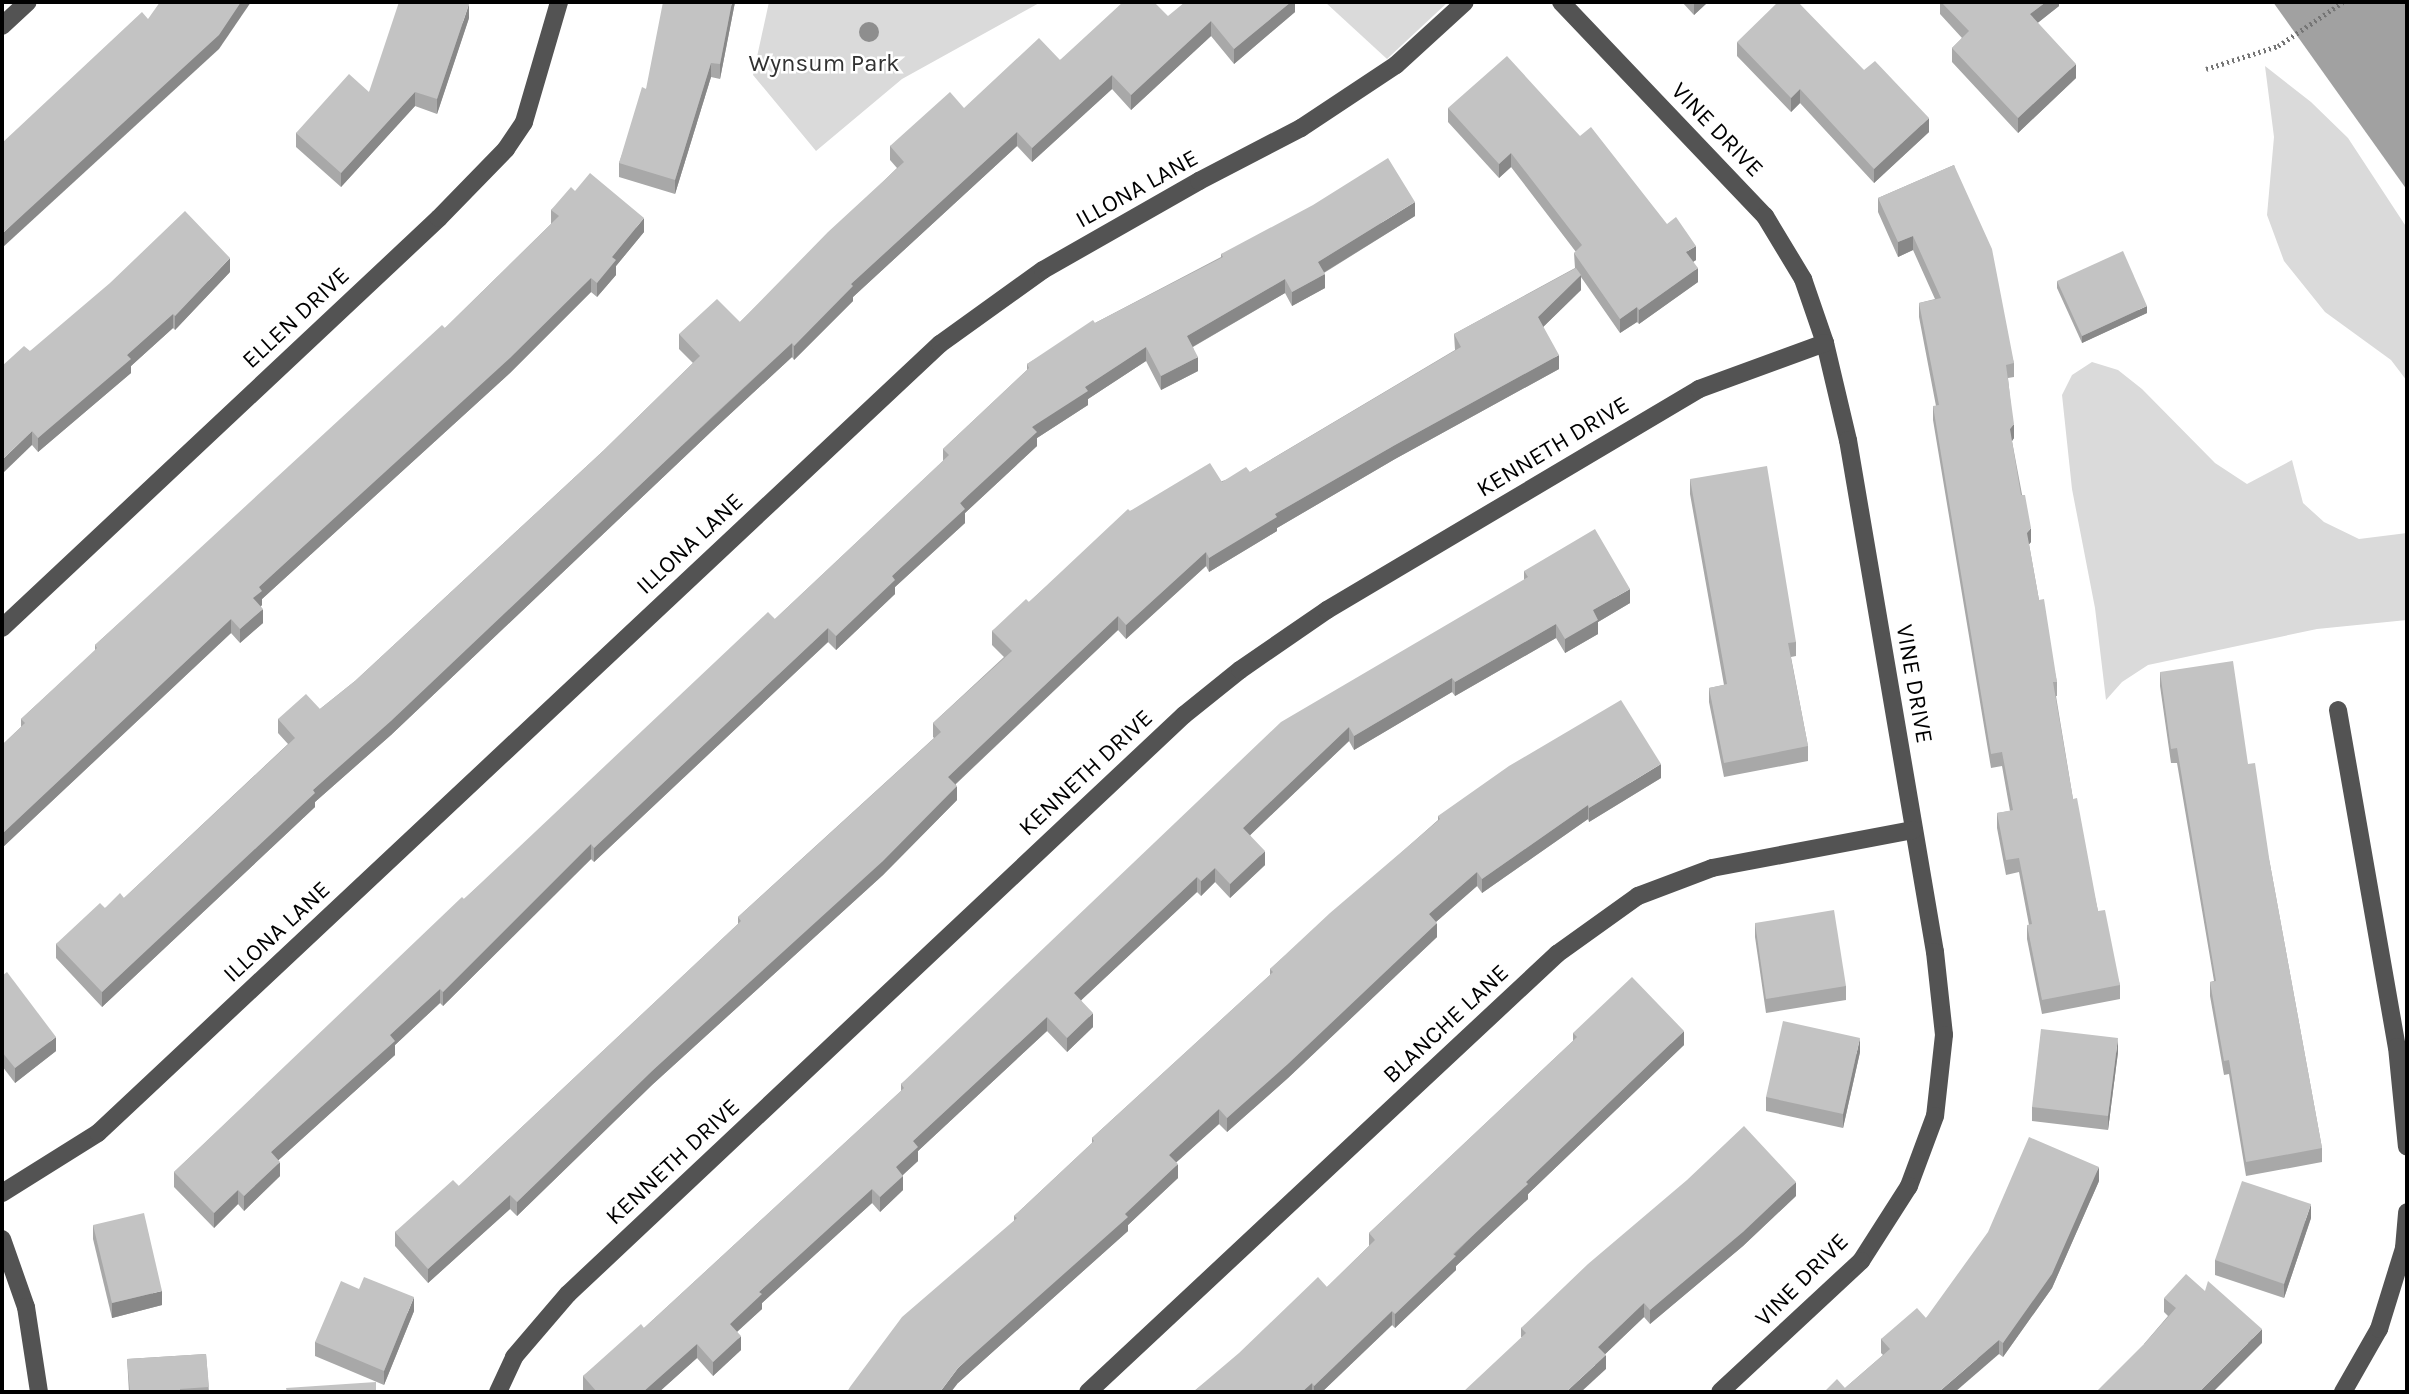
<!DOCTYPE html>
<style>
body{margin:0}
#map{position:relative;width:2409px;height:1394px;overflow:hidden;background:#fff;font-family:Karla,sans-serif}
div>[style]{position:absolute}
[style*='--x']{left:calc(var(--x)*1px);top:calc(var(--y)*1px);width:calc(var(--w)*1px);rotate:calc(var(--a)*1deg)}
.green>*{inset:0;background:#dadada}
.water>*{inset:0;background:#a1a1a1}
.path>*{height:4.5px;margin-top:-2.25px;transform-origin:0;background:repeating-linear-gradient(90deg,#757575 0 2px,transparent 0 5.5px)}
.minor>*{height:18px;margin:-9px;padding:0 9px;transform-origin:9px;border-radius:9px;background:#535353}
.trees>*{width:20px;height:20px;margin:-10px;border-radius:50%;background:#8e8e8e}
.wall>*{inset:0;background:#a8a8a8}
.shaded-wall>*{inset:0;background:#888}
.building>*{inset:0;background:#c3c3c3}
span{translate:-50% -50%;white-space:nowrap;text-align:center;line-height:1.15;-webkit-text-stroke:5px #fff;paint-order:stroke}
.park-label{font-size:24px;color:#313131}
.street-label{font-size:24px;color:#000}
.frame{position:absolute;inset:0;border:4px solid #000;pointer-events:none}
</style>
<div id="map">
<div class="green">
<i style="clip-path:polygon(769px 2px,1041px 2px,902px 79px,816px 151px,753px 75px)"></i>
<i style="clip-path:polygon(1325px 2px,1448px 2px,1387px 59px)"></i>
<i style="clip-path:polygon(2265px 66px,2311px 102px,2348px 138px,2407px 228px,2407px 381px,2391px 360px,2325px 312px,2284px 261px,2267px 215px,2274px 137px)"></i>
<i style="clip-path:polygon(2092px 362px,2118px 370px,2142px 389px,2215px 463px,2247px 484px,2292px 460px,2303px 503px,2324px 522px,2359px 539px,2407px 533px,2407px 620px,2317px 629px,2148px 665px,2122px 682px,2106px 700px,2095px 608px,2072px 489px,2062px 395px,2072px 375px)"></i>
</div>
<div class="water">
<i style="clip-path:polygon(2273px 2px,2407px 2px,2407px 190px)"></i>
</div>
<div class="path">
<i style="--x:2206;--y:69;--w:76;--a:-17.7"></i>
<i style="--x:2278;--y:46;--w:78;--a:-34.1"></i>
</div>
<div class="minor">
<i style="--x:1561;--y:2;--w:296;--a:46.4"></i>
<i style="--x:1765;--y:216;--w:74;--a:58.9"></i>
<i style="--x:1803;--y:279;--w:68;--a:71"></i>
<i style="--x:1825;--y:343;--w:100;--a:76.7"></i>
<i style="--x:1848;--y:440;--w:519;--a:80.36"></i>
<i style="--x:1935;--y:952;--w:83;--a:83.8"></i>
<i style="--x:1944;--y:1035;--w:81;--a:96.3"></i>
<i style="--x:1935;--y:1116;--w:75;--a:110.4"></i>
<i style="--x:1909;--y:1186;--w:89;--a:122.6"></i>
<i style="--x:1861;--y:1261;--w:192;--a:137.1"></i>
<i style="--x:2;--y:26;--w:35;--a:-43"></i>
<i style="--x:2;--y:628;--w:599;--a:-43.17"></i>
<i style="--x:439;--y:218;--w:96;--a:-45.8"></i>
<i style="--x:506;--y:149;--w:32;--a:-56"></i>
<i style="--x:524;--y:122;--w:125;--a:-73.7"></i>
<i style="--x:2338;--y:710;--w:342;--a:80.1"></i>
<i style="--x:2397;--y:1047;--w:100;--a:84.3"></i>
<i style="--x:2;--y:1193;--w:113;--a:-32"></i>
<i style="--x:98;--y:1133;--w:1154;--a:-43.14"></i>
<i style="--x:940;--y:344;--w:127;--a:-35.7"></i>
<i style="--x:1043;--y:270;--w:180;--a:-29.7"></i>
<i style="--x:1199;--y:181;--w:115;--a:-27.5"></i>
<i style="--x:1301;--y:128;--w:114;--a:-33.6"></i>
<i style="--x:1396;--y:65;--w:93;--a:-42.4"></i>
<i style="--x:2;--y:1239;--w:72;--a:70.6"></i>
<i style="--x:26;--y:1307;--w:86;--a:81.3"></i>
<i style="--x:498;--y:1392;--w:38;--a:-65"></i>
<i style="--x:514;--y:1357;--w:83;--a:-49.4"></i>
<i style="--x:568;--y:1294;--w:845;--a:-43.23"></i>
<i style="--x:1184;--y:715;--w:72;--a:-38.8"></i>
<i style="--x:1240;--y:670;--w:106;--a:-34.6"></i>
<i style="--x:1327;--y:610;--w:433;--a:-30.7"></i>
<i style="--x:1699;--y:389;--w:134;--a:-20.1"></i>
<i style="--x:1088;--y:1392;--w:642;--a:-43.04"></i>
<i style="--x:1557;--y:954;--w:100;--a:-35.6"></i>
<i style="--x:1638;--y:896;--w:79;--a:-20.7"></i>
<i style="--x:1712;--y:868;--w:205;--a:-10.7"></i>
<i style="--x:2343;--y:1392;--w:73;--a:-60.3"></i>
<i style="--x:2379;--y:1329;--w:85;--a:-72.8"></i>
<i style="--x:2404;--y:1248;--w:36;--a:-85"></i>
</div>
<div class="trees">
<i style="left:869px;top:32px"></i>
</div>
<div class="wall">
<i style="clip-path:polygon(735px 2px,720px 79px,711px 77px,675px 194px,619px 177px,619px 163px,646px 89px)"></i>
<i style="clip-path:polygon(1295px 2px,1295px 12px,1234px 64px,1211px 36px,1131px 110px,1112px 89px,1032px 162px,1017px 146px,853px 297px,853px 301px,794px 360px,792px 357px,714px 429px,391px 735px,315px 802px,315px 807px,102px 1007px,56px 958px,56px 944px,105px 908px,124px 898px,288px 744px,278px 733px,278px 719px,320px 709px,355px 681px,603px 451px,693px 363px,679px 349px,679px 334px,740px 322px,897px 168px,890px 160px,890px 146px,1060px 60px,1168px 16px)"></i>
<i style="clip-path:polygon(1682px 2px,1708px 2px,1694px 15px)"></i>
<i style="clip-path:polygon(1940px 2px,2059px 2px,2059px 6px,2037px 23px,2076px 78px,2018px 133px,1952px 62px,1952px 48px,1962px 38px,1940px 14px)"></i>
<i style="clip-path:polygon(469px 18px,437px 114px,415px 106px,341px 187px,296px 147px,296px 133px,369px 92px)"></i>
<i style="clip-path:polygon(1737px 42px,1864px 70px,1929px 132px,1874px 183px,1800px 103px,1791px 112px,1737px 56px)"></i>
<i style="clip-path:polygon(1448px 108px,1580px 136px,1696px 260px,1693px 262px,1698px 282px,1639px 324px,1637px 322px,1620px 333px,1581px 277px,1581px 290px,1543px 327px,1559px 369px,1395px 459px,1277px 528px,1277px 531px,1209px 572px,1206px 566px,1126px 639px,1118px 630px,956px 784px,957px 800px,883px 875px,652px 1085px,517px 1216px,510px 1209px,428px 1283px,395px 1246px,395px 1232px,459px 1186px,738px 924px,738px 917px,934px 738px,933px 737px,933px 723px,1004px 657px,992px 645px,992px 631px,1029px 602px,1130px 511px,1250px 472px,1455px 350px,1454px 334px,1575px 268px,1574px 253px,1576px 252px,1511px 167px,1499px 178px,1448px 122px)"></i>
<i style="clip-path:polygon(1954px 165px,2014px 363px,2014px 377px,2008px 378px,2014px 438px,2012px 441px,2031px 542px,2029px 544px,2039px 600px,2057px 682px,2057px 696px,2056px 696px,2073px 799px,2098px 911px,2120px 985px,2120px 999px,2042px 1014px,2027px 939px,2027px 925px,2029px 925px,2019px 872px,2006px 875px,1997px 828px,1997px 813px,2010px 811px,2002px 766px,1991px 768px,1933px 420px,1933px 406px,1936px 406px,1919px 317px,1919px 303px,1935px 299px,1913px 250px,1898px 257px,1878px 212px,1878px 198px)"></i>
<i style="clip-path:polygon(575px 191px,644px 232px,616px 266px,616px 275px,597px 297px,591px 292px,510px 373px,262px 599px,262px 605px,261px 606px,263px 623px,240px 643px,231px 633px,2px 848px,2px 745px,21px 727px,21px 719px,95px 651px,95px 645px,445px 328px,551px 224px,551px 210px)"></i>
<i style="clip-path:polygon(1415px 216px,1324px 273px,1325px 288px,1292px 306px,1285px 293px,1193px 347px,1198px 371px,1161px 390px,1146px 361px,1088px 399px,1088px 405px,1037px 438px,1037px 446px,965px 513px,965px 523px,895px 587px,895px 594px,836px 650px,828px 642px,594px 862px,591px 859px,443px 1006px,440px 1003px,395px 1045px,395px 1055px,278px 1160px,280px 1176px,244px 1211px,238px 1204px,214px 1228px,174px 1187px,174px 1172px,464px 899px,775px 619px,943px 461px,943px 449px,1027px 370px,1027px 364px,1095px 323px,1221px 257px,1221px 254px)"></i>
<i style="clip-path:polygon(230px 272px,175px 330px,173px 328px,131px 366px,131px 373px,38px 452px,32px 445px,30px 351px)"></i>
<i style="clip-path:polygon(2057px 281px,2147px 313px,2082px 343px,2057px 288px)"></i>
<i style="clip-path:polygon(1690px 479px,1796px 642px,1796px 656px,1791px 657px,1808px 746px,1808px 761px,1724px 777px,1709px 702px,1709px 688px,1724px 685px,1690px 494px)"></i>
<i style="clip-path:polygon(1524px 571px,1630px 603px,1598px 622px,1598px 634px,1565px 653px,1556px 638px,1455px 696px,1452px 692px,1354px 750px,1349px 741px,1250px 835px,1265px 865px,1230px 898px,1215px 882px,1201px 896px,1197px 892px,1081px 1000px,1093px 1027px,1067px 1052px,1047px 1031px,918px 1151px,918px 1161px,903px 1175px,903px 1190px,880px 1212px,872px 1203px,762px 1303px,762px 1309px,737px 1332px,741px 1350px,713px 1376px,697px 1358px,659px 1392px,585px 1392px,583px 1390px,583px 1376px,644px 1328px,901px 1091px,901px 1084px,1524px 580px)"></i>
<i style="clip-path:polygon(2160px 672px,2248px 764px,2270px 864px,2322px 1148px,2322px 1162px,2246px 1176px,2229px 1074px,2224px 1075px,2210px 996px,2210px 982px,2214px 981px,2177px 763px,2171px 763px,2160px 686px)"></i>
<i style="clip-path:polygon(1661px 778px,1589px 822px,1588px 819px,1482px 893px,1477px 886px,1436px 922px,1437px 937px,1288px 1078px,1227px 1132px,1219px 1124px,1176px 1162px,1178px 1178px,1128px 1225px,1128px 1231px,958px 1383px,1014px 1221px,1014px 1216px,1092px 1143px,1092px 1138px,1270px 975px,1270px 969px,1438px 820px,1438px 816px)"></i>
<i style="clip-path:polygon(1755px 923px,1846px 986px,1846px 1000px,1766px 1013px,1755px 937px)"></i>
<i style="clip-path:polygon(2px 976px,56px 1051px,15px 1083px,2px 1066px)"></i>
<i style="clip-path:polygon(1573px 1033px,1684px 1045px,1528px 1194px,1528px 1199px,1456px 1266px,1456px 1270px,1395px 1328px,1392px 1325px,1322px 1392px,1193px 1392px,1327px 1287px,1369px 1246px,1369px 1233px,1573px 1041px)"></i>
<i style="clip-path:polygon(1860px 1052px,1843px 1128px,1766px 1111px,1766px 1097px)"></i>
<i style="clip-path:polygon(2118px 1052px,2108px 1130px,2032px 1121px,2032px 1107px)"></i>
<i style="clip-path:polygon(2099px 1181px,2052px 1288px,2003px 1357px,1999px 1354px,1845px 1388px,1883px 1355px,1881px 1353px,1881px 1339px,1926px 1318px)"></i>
<i style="clip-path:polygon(1796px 1196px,1743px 1246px,1650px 1324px,1644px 1317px,1605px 1354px,1606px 1369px,1521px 1337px,1521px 1328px)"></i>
<i style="clip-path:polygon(2311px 1218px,2284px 1298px,2215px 1275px,2215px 1260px)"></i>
<i style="clip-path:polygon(93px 1225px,162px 1305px,112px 1318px,93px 1239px)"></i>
<i style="clip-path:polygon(2164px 1298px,2262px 1343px,2144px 1344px,2168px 1316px,2164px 1312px)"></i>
<i style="clip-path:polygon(414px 1311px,384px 1385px,315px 1356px,315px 1342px)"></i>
<i style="clip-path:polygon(206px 1354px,209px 1392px,129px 1392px,127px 1359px)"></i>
</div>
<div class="shaded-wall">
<i style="clip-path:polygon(241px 2px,251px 2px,219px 49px,2px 248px,2px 234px)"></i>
<i style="clip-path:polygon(732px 2px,735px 2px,720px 79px,720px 64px)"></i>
<i style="clip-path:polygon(1291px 2px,1295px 2px,1295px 12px,1234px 64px,1234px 49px)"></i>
<i style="clip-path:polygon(1694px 2px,1708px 2px,1694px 15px)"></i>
<i style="clip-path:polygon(2046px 2px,2059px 2px,2059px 6px,2030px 29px,2030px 14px)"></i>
<i style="clip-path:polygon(469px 4px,469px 18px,437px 114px,437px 99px)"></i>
<i style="clip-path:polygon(1211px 21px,1211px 36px,1131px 110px,1131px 95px)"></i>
<i style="clip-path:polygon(711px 63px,711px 77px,675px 194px,675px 180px)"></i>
<i style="clip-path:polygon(2076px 64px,2076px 78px,2018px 133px,2018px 118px)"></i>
<i style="clip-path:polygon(1112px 75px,1112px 89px,1032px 162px,1032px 148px)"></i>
<i style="clip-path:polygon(1800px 89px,1800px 103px,1791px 112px,1791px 98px)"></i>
<i style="clip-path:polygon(415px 92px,415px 106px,341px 187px,341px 173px)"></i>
<i style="clip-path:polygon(1929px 118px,1929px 132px,1874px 183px,1874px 169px)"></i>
<i style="clip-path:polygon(1017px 132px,1017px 146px,853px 297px,853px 301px,794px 360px,794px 346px,851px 284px)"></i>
<i style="clip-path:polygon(1511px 153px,1511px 167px,1499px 178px,1499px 164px)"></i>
<i style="clip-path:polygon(1415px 202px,1415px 216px,1318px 276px,1318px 262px)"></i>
<i style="clip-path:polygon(644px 218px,644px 232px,616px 266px,616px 275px,597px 297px,597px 283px,612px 257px)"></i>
<i style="clip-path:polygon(1913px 236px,1913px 250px,1898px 257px,1898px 242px)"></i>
<i style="clip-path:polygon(1696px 246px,1696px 260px,1686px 266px,1686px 252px)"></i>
<i style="clip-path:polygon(230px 258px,230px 272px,175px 330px,175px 316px)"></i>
<i style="clip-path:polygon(1698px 268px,1698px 282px,1639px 324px,1639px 310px)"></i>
<i style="clip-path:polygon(1325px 274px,1325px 288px,1292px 306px,1292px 292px)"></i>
<i style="clip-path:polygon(1581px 275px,1581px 290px,1538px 332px,1538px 317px)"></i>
<i style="clip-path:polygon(591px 278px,591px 292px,510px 373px,262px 599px,262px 605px,253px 613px,253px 598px,259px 587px)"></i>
<i style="clip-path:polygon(1285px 279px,1285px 293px,1187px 350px,1187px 336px)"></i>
<i style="clip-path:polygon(2147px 306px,2147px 313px,2082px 343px,2082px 336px)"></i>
<i style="clip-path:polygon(1637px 307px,1637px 322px,1620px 333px,1620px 319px)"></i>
<i style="clip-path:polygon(173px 314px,173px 328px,131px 366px,131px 373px,38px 452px,38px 438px,127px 355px)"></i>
<i style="clip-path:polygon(792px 343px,792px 357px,714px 429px,391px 735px,315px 802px,315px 807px,102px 1007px,102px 992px,313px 790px)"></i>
<i style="clip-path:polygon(1146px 347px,1146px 361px,1088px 399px,1088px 405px,1037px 438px,1037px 446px,965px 513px,965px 523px,895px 587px,895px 594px,836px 650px,836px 636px,1032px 427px,1085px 387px)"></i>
<i style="clip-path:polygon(1559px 355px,1559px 369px,1395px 459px,1277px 528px,1277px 531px,1209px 572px,1209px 558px,1275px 514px,1395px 445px)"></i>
<i style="clip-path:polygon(1198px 357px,1198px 371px,1161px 390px,1161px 376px)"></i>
<i style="clip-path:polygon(2014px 424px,2014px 438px,2010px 444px,2010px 429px)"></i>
<i style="clip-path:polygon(32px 431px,32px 445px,2px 474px,2px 460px)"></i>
<i style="clip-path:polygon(2031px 528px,2031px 542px,2027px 547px,2027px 533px)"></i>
<i style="clip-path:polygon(1206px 552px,1206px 566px,1126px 639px,1126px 625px)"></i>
<i style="clip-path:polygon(1630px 589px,1630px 603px,1598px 622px,1598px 634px,1565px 653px,1565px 639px,1593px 610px)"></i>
<i style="clip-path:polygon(263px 609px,263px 623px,240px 643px,240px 629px)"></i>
<i style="clip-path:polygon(1118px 616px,1118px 630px,948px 791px,948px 777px)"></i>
<i style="clip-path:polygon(231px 619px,231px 633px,2px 848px,2px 834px)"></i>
<i style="clip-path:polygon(1556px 624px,1556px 638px,1455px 696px,1455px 682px)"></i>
<i style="clip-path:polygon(828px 628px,828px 642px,594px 862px,594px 848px)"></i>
<i style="clip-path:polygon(1452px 678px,1452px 692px,1354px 750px,1354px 736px)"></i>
<i style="clip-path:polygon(1349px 727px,1349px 741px,1243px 842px,1243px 828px)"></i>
<i style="clip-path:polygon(1661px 764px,1661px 778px,1589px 822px,1589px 808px)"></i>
<i style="clip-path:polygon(957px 786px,957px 800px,883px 875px,652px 1085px,517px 1216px,517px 1202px,652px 1071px)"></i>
<i style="clip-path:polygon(1588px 805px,1588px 819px,1482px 893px,1482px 879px)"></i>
<i style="clip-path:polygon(591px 844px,591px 859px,443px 1006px,443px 992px)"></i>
<i style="clip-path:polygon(1265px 851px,1265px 865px,1230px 898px,1230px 884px)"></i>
<i style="clip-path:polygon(1215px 868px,1215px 882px,1201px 896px,1201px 881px)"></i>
<i style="clip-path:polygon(1477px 872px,1477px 886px,1429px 928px,1429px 914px)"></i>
<i style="clip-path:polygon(1197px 877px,1197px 892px,1074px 1007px,1074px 993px)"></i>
<i style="clip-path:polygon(1437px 923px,1437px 937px,1288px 1078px,1227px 1132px,1227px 1118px)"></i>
<i style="clip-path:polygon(440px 989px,440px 1003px,395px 1045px,395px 1055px,271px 1167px,271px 1152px,390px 1035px)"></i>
<i style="clip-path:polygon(1093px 1013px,1093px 1027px,1067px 1052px,1067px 1038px)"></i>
<i style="clip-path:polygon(1047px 1017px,1047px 1031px,918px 1151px,918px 1161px,896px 1181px,896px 1167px,913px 1141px)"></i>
<i style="clip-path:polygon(1684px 1031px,1684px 1045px,1528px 1194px,1528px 1199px,1456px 1266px,1456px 1270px,1395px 1328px,1395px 1314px,1526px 1182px)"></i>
<i style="clip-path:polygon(56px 1037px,56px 1051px,15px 1083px,15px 1068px)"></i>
<i style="clip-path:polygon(1860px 1038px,1860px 1052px,1843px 1128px,1843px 1114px)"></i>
<i style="clip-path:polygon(2118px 1038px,2118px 1052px,2108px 1130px,2108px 1116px)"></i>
<i style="clip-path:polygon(1219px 1109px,1219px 1124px,1169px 1169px,1169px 1155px)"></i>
<i style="clip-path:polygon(280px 1162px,280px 1176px,244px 1211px,244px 1196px)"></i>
<i style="clip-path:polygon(1178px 1164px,1178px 1178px,1128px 1225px,1128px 1231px,958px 1383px,951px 1392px,940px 1392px,958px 1368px)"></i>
<i style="clip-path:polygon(2099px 1167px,2099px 1181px,2052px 1288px,2003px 1357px,2003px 1343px)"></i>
<i style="clip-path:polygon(903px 1176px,903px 1190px,880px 1212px,880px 1197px)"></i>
<i style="clip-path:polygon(1796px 1182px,1796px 1196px,1743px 1246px,1650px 1324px,1650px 1310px)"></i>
<i style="clip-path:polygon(872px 1189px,872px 1203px,762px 1303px,762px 1309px,730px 1338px,730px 1324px,759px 1292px)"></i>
<i style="clip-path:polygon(238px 1190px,238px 1204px,214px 1228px,214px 1213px)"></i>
<i style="clip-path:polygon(510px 1195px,510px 1209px,428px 1283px,428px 1269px)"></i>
<i style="clip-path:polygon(2311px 1204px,2311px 1218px,2284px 1298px,2284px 1284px)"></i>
<i style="clip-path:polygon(162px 1291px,162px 1305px,112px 1318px,112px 1303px)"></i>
<i style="clip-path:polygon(414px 1297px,414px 1311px,384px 1385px,384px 1371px)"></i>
<i style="clip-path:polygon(1644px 1303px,1644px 1317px,1598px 1361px,1598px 1347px)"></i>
<i style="clip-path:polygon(1392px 1311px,1392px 1325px,1322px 1392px,1314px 1392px,1314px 1386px)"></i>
<i style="clip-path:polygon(2262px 1329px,2262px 1343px,2213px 1392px,2199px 1392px)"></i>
<i style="clip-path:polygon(741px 1336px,741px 1350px,713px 1376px,713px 1362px)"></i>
<i style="clip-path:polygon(1999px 1340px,1999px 1354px,1955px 1392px,1941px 1392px,1941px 1390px)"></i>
<i style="clip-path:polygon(697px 1344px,697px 1358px,659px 1392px,643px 1392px)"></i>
<i style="clip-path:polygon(1606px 1355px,1606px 1369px,1581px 1392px,1566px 1392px)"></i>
<i style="clip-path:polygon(1312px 1383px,1312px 1392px,1302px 1392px)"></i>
</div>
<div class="building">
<i style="clip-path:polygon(160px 2px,241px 2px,219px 35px,2px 234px,2px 143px,142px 12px,148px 19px)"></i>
<i style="clip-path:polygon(399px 2px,464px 2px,469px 4px,437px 99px,415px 92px,341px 173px,296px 133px,349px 74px,369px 92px)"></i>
<i style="clip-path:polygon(663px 2px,732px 2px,720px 64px,711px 63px,675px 180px,619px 163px,642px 87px,646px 89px)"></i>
<i style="clip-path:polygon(1123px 2px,1154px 2px,1168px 16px,1185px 2px,1291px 2px,1234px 49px,1211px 21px,1131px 95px,1112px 75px,1032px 148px,1017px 132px,851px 284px,853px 286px,794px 346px,792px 343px,714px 415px,391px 721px,313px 790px,315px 793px,102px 992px,56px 944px,100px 903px,105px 908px,120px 893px,124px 898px,295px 738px,278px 719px,306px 694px,320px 709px,355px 681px,603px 451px,700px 356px,679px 334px,717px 299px,740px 322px,828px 232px,904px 162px,890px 146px,950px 92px,964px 108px,1039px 38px,1060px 60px)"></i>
<i style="clip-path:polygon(1778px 2px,1798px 2px,1864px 70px,1875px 61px,1929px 118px,1874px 169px,1800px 89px,1791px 98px,1737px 42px)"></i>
<i style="clip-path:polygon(1941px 2px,2046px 2px,2030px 14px,2076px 64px,2018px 118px,1952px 48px,1969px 31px)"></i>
<i style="clip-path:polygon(1507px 56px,1580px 136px,1591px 127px,1667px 224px,1676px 217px,1696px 246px,1686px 252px,1698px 268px,1639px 310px,1637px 307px,1620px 319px,1574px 253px,1582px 245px,1511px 153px,1499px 164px,1448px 108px)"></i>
<i style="clip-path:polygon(1388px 158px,1415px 202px,1318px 262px,1325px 274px,1292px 292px,1285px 279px,1187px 336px,1198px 357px,1161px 376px,1146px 347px,1085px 387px,1088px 391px,1032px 427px,1037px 432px,960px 503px,965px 509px,892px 576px,895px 580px,836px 636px,828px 628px,594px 848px,591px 844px,443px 992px,440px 989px,390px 1035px,395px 1041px,271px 1152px,280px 1162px,244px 1196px,238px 1190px,214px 1213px,174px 1172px,462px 897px,464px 899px,768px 612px,775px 619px,949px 455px,943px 449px,1029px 368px,1027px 364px,1093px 320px,1095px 323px,1223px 257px,1221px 254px,1313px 205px)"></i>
<i style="clip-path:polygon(1954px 165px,1992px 249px,2014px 363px,2006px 365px,2014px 424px,2010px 429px,2021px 495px,2025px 495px,2031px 528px,2027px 533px,2039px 600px,2044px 599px,2057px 682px,2053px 682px,2073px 799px,2077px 798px,2098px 911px,2105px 910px,2120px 985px,2042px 1000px,2027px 925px,2032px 924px,2019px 858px,2006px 860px,1997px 813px,2013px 810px,2002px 752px,1991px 754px,1933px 406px,1939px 405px,1919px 303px,1941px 298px,1913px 236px,1898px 242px,1878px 198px)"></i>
<i style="clip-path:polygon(590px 173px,644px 218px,612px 257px,616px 260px,597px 283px,591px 278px,510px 358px,259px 587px,262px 591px,253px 598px,263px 609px,240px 629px,231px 619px,2px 834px,2px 745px,25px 723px,21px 719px,97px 648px,95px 645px,442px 325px,445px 328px,559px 216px,551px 210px,571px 187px,575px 191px)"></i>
<i style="clip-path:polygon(185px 211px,230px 258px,175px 316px,173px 314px,127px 355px,131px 359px,38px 438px,32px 431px,2px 460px,2px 366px,24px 346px,30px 351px,110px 283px)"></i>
<i style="clip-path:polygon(2123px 251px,2147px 306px,2082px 336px,2057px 281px)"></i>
<i style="clip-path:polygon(1576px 268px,1581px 275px,1538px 317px,1559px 355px,1395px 445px,1275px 514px,1277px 517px,1209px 558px,1206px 552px,1126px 625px,1118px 616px,948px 777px,957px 786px,883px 861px,652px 1071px,517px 1202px,510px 1195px,428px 1269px,395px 1232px,453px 1180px,459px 1186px,741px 921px,738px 917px,941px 732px,933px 723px,1012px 651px,992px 631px,1026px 599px,1029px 602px,1128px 509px,1130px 511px,1210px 463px,1222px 482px,1246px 467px,1250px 472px,1461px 347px,1454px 334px)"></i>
<i style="clip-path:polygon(1767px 466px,1796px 642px,1788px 643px,1808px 746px,1724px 763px,1709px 688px,1727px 684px,1690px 479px)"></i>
<i style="clip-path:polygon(1595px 529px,1630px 589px,1593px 610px,1598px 620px,1565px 639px,1556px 624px,1455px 682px,1452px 678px,1354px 736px,1349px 727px,1243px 828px,1265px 851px,1230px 884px,1215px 868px,1201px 881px,1197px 877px,1074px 993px,1093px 1013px,1067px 1038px,1047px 1017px,913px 1141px,918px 1147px,896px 1167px,903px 1176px,880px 1197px,872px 1189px,759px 1292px,762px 1294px,730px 1324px,741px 1336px,713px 1362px,697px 1344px,643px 1392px,597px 1392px,583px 1376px,641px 1324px,644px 1328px,904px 1088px,901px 1084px,1281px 722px,1528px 577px,1524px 571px)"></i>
<i style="clip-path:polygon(2233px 661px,2248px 764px,2255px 763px,2270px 864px,2322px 1148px,2246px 1162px,2229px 1060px,2224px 1061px,2210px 982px,2216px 981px,2177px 748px,2171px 749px,2160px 672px)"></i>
<i style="clip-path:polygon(1621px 700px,1661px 764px,1589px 808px,1588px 805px,1482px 879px,1477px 872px,1429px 914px,1437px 923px,1288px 1064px,1227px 1118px,1219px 1109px,1169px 1155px,1178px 1164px,1125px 1214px,1128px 1217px,958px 1368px,940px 1392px,847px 1392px,850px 1387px,902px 1317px,1017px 1218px,1014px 1216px,1094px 1141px,1092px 1138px,1273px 972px,1270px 969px,1330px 913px,1440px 819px,1438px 816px,1509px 766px)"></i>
<i style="clip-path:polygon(1834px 910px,1846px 986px,1766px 999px,1755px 923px)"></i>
<i style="clip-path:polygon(7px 972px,56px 1037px,15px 1068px,2px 1052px,2px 976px)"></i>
<i style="clip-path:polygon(1632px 977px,1684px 1031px,1526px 1182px,1528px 1184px,1453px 1254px,1456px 1256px,1395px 1314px,1392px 1311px,1314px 1386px,1312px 1383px,1302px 1392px,1193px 1392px,1239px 1353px,1318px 1277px,1327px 1287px,1375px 1240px,1369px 1233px,1577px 1037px,1573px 1033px)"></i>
<i style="clip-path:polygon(1783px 1021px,1860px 1038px,1843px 1114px,1766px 1097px)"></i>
<i style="clip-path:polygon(2041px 1029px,2118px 1038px,2108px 1116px,2032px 1107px)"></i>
<i style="clip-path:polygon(1744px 1126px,1796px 1182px,1743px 1232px,1650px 1310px,1644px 1303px,1598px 1347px,1606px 1355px,1566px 1392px,1463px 1392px,1526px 1333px,1521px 1328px,1588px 1264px,1687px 1180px)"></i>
<i style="clip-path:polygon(2029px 1137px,2099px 1167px,2052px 1274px,2003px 1343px,1999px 1340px,1941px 1390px,1943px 1392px,1824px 1392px,1837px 1379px,1845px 1388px,1890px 1349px,1881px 1339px,1917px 1308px,1926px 1318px,1988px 1232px)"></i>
<i style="clip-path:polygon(2242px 1181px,2311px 1204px,2284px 1284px,2215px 1260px)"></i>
<i style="clip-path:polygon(144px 1213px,162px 1291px,112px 1303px,93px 1225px)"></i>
<i style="clip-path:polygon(2186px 1274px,2205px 1291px,2208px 1281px,2262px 1329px,2199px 1392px,2096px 1392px,2144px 1344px,2176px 1308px,2164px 1298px)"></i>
<i style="clip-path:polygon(364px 1277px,414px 1297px,384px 1371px,315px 1342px,341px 1281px,359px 1289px)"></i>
<i style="clip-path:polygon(206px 1354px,209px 1387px,180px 1389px,180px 1392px,130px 1392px,127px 1359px)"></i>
<i style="clip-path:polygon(376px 1382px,376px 1392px,287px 1392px,286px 1388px)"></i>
</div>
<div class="park-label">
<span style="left:824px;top:64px">Wynsum Park</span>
</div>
<div class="street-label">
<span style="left:1717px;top:130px;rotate:46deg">VINE DRIVE</span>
<span style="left:1137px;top:189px;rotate:-29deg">ILLONA LANE</span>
<span style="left:296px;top:318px;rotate:-43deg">ELLEN DRIVE</span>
<span style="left:1553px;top:447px;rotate:-31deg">KENNETH DRIVE</span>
<span style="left:690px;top:544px;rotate:-43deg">ILLONA LANE</span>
<span style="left:1914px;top:684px;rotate:80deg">VINE DRIVE</span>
<span style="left:1086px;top:773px;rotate:-43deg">KENNETH DRIVE</span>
<span style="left:277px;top:932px;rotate:-43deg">ILLONA LANE</span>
<span style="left:1446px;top:1024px;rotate:-43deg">BLANCHE LANE</span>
<span style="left:673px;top:1162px;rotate:-43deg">KENNETH DRIVE</span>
<span style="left:1802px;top:1280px;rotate:-45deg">VINE DRIVE</span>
</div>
<div class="frame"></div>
</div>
